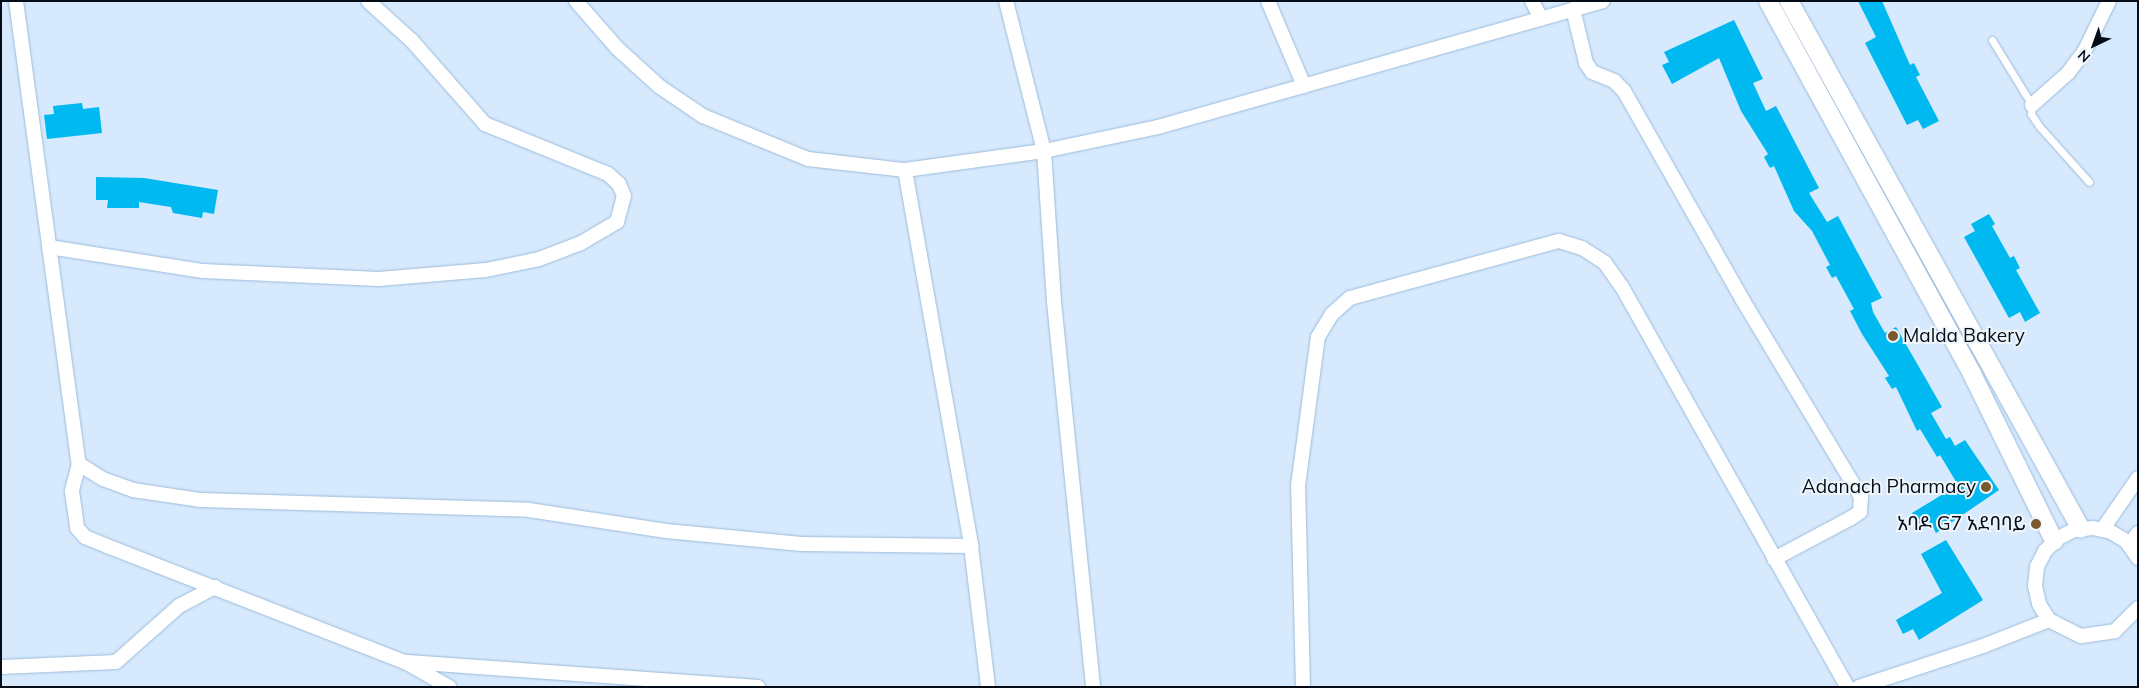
<!DOCTYPE html>
<meta charset="utf-8">
<style>
body{margin:0}
#map{position:relative;width:2139px;height:688px;overflow:hidden;background:#d6e9fd;font-family:Mulish,"Noto Sans Ethiopic",sans-serif}
div>[style]{position:absolute}
[style*='--x']{left:calc(var(--x)*1px);top:calc(var(--y)*1px);width:calc(var(--w)*1px);rotate:calc(var(--a)*1deg)}
.building>*{inset:0;background:#00b9f0}
.roads{filter:drop-shadow(0 0 1px #9cbcdb) drop-shadow(0 0 1px #9cbcdb)}
.service>*{height:7px;margin:-3.5px;padding:0 3.5px;transform-origin:3.5px;border-radius:3.5px;background:#fff}
.minor>*{height:14px;margin:-7px;padding:0 7px;transform-origin:7px;border-radius:7px;background:#fff}
.tertiary>*{height:18px;margin:-9px;padding:0 9px;transform-origin:9px;border-radius:9px;background:#fff}
.dots>*{width:14px;height:14px;translate:-50% -50%;box-sizing:border-box;border:2px solid #eef5fb;border-radius:50%}
span{translate:-50% -50%;white-space:nowrap;text-align:center;line-height:1.15;-webkit-text-stroke:4px #eef5fb;paint-order:stroke}
.poi-label{font-size:19px;color:#040d18}
.left{translate:0 -50%;text-align:left}
.right{translate:-100% -50%;text-align:right}
.frame{position:absolute;inset:0;border:2px solid #040d18;pointer-events:none}
.north{position:absolute;left:2069px;top:20px;width:50px;height:50px;-webkit-text-stroke:4px #eef5fb;paint-order:stroke;rotate:222deg;font-size:14px;font-weight:700;line-height:20px;text-align:center;color:#040d18}
.north::after{content:'';display:block;margin:auto;width:18px;height:22px;background:#040d18;clip-path:polygon(50% 0,100% 100%,50% 72%,0 100%)}
</style>
<div id="map">
<div class="building">
<i style="clip-path:polygon(1858px 1px,1882px 1px,1910px 65px,1914px 63px,1920px 75px,1916px 77px,1939px 121px,1923px 129px,1918px 120px,1907px 125px,1865px 43px,1876px 37px)"></i>
<i style="clip-path:polygon(1734px 20px,1763px 79px,1753px 83px,1766px 111px,1776px 106px,1819px 188px,1809px 193px,1827px 222px,1838px 216px,1882px 298px,1871px 303px,1873px 312px,1885px 333px,1896px 327px,1942px 407px,1931px 413px,1946px 439px,1950px 437px,1955px 446px,1965px 440px,1999px 490px,1936px 533px,1930px 522px,1920px 527px,1912px 513px,1958px 485px,1940px 455px,1937px 457px,1920px 429px,1917px 431px,1896px 387px,1892px 389px,1885px 378px,1889px 376px,1862px 334px,1850px 311px,1854px 309px,1836px 276px,1832px 278px,1826px 267px,1830px 265px,1812px 231px,1794px 211px,1774px 166px,1770px 168px,1764px 157px,1768px 154px,1741px 111px,1719px 58px,1672px 84px,1662px 65px,1669px 62px,1664px 52px)"></i>
<i style="clip-path:polygon(82px 103px,83px 109px,99px 107px,102px 133px,47px 139px,44px 115px,54px 114px,53px 106px)"></i>
<i style="clip-path:polygon(96px 177px,144px 178px,218px 190px,214px 214px,203px 212px,202px 218px,173px 213px,171px 207px,139px 202px,139px 208px,107px 208px,108px 200px,96px 200px)"></i>
<i style="clip-path:polygon(1989px 214px,1995px 224px,1992px 226px,2010px 258px,2014px 256px,2020px 268px,2016px 270px,2040px 313px,2025px 322px,2020px 312px,2009px 318px,1964px 237px,1975px 231px,1971px 224px)"></i>
<i style="clip-path:polygon(1946px 540px,1983px 600px,1919px 640px,1913px 629px,1903px 634px,1896px 620px,1942px 593px,1921px 554px)"></i>
</div>
<div class="roads">
<div class="service">
<i style="--x:1992;--y:40;--w:76;--a:58.4"></i>
<i style="--x:2032;--y:105;--w:9;--a:96"></i>
<i style="--x:2031;--y:114;--w:14;--a:56"></i>
<i style="--x:2039;--y:126;--w:75;--a:48.2"></i>
</div>
<div class="minor">
<i style="--x:16;--y:1;--w:467;--a:82.3"></i>
<i style="--x:79;--y:464;--w:28;--a:105"></i>
<i style="--x:72;--y:491;--w:37;--a:82"></i>
<i style="--x:77;--y:528;--w:12;--a:48"></i>
<i style="--x:85;--y:537;--w:24;--a:22"></i>
<i style="--x:107;--y:546;--w:320;--a:21.3"></i>
<i style="--x:405;--y:662;--w:51;--a:29.6"></i>
<i style="--x:576;--y:1;--w:62;--a:48.9"></i>
<i style="--x:617;--y:48;--w:58;--a:42.2"></i>
<i style="--x:660;--y:87;--w:52;--a:34"></i>
<i style="--x:703;--y:116;--w:113;--a:22.3"></i>
<i style="--x:808;--y:159;--w:98;--a:6.5"></i>
<i style="--x:905;--y:170;--w:140;--a:-7.8"></i>
<i style="--x:1044;--y:151;--w:116;--a:-11.9"></i>
<i style="--x:1158;--y:127;--w:462;--a:-15.8"></i>
<i style="--x:1006;--y:1;--w:155;--a:75.8"></i>
<i style="--x:1044;--y:151;--w:151;--a:86.2"></i>
<i style="--x:1054;--y:302;--w:387;--a:84.2"></i>
<i style="--x:1268;--y:1;--w:92;--a:67"></i>
<i style="--x:1532;--y:1;--w:20;--a:63"></i>
<i style="--x:1573;--y:9;--w:56;--a:76.5"></i>
<i style="--x:1586;--y:63;--w:11;--a:56"></i>
<i style="--x:1592;--y:72;--w:24;--a:22"></i>
<i style="--x:1614;--y:81;--w:14;--a:45"></i>
<i style="--x:1624;--y:91;--w:239;--a:60.4"></i>
<i style="--x:1742;--y:299;--w:231;--a:59"></i>
<i style="--x:1861;--y:497;--w:15;--a:94"></i>
<i style="--x:1860;--y:512;--w:11;--a:146"></i>
<i style="--x:1851;--y:518;--w:87;--a:152"></i>
<i style="--x:2032;--y:105;--w:48;--a:-41.6"></i>
<i style="--x:2068;--y:73;--w:26;--a:-53"></i>
<i style="--x:2084;--y:52;--w:57;--a:-63.9"></i>
<i style="--x:905;--y:170;--w:382;--a:80"></i>
<i style="--x:971;--y:546;--w:142;--a:83.1"></i>
<i style="--x:49;--y:247;--w:156;--a:8.9"></i>
<i style="--x:203;--y:271;--w:176;--a:2.6"></i>
<i style="--x:379;--y:279;--w:107;--a:-4.8"></i>
<i style="--x:486;--y:270;--w:54;--a:-11.7"></i>
<i style="--x:539;--y:259;--w:45;--a:-20.9"></i>
<i style="--x:581;--y:243;--w:42;--a:-30.3"></i>
<i style="--x:617;--y:222;--w:27;--a:-75"></i>
<i style="--x:624;--y:196;--w:13;--a:-113"></i>
<i style="--x:619;--y:184;--w:15;--a:-138"></i>
<i style="--x:608;--y:174;--w:133;--a:-157.9"></i>
<i style="--x:485;--y:124;--w:111;--a:-131.3"></i>
<i style="--x:412;--y:41;--w:59;--a:-137.7"></i>
<i style="--x:79;--y:464;--w:28;--a:32"></i>
<i style="--x:103;--y:479;--w:32;--a:20"></i>
<i style="--x:133;--y:490;--w:69;--a:8.4"></i>
<i style="--x:201;--y:500;--w:328;--a:1.7"></i>
<i style="--x:529;--y:510;--w:139;--a:8.7"></i>
<i style="--x:666;--y:531;--w:136;--a:5.5"></i>
<i style="--x:801;--y:544;--w:170;--a:0.7"></i>
<i style="--x:2102;--y:530;--w:63;--a:-55.3"></i>
<i style="--x:2129;--y:545;--w:15;--a:-53"></i>
<i style="--x:2138;--y:558;--w:21;--a:-125"></i>
<i style="--x:2126;--y:541;--w:17;--a:-149"></i>
<i style="--x:2111;--y:532;--w:18;--a:-167"></i>
<i style="--x:2093;--y:528;--w:19;--a:174"></i>
<i style="--x:2074;--y:530;--w:18;--a:153"></i>
<i style="--x:2058;--y:538;--w:18;--a:135"></i>
<i style="--x:2045;--y:551;--w:18;--a:117"></i>
<i style="--x:2037;--y:567;--w:19;--a:96"></i>
<i style="--x:2035;--y:586;--w:18;--a:77"></i>
<i style="--x:2039;--y:604;--w:19;--a:58"></i>
<i style="--x:2049;--y:620;--w:36;--a:27"></i>
<i style="--x:2081;--y:636;--w:34;--a:-8"></i>
<i style="--x:2115;--y:631;--w:33;--a:-45"></i>
<i style="--x:408;--y:662;--w:351;--a:4.1"></i>
<i style="--x:1;--y:667;--w:115;--a:-2.5"></i>
<i style="--x:116;--y:662;--w:84;--a:-41.6"></i>
<i style="--x:179;--y:606;--w:41;--a:-27.8"></i>
<i style="--x:1303;--y:687;--w:201;--a:-91.4"></i>
<i style="--x:1298;--y:486;--w:150;--a:-82.4"></i>
<i style="--x:1318;--y:337;--w:27;--a:-59"></i>
<i style="--x:1332;--y:314;--w:24;--a:-42"></i>
<i style="--x:1350;--y:298;--w:217;--a:-15.3"></i>
<i style="--x:1559;--y:241;--w:24;--a:17"></i>
<i style="--x:1582;--y:248;--w:27;--a:33"></i>
<i style="--x:1605;--y:263;--w:29;--a:55"></i>
<i style="--x:1622;--y:287;--w:459;--a:60.6"></i>
<i style="--x:1859;--y:687;--w:131;--a:-18.3"></i>
<i style="--x:1983;--y:646;--w:71;--a:-21.5"></i>
</div>
<div class="tertiary">
<i style="--x:1768;--y:1;--w:425;--a:61.3"></i>
<i style="--x:1972;--y:374;--w:186;--a:63.8"></i>
<i style="--x:1789;--y:1;--w:603;--a:61.06"></i>
</div>
</div>
<div class="dots">
<i style="left:1893px;top:336px;background:#7a5830"></i>
<i style="left:1986px;top:487px;background:#7a5830"></i>
<i style="left:2036px;top:524px;background:#7a5830"></i>
</div>
<div class="poi-label">
<span class="left" style="left:1903px;top:336px">Malda Bakery</span>
<span class="right" style="left:1976px;top:487px">Adanach Pharmacy</span>
<span class="right" style="left:2026px;top:524px">አባዶ G7 አደባባይ</span>
</div>
<div class="frame"></div>
<div class="north">N</div>
</div>
